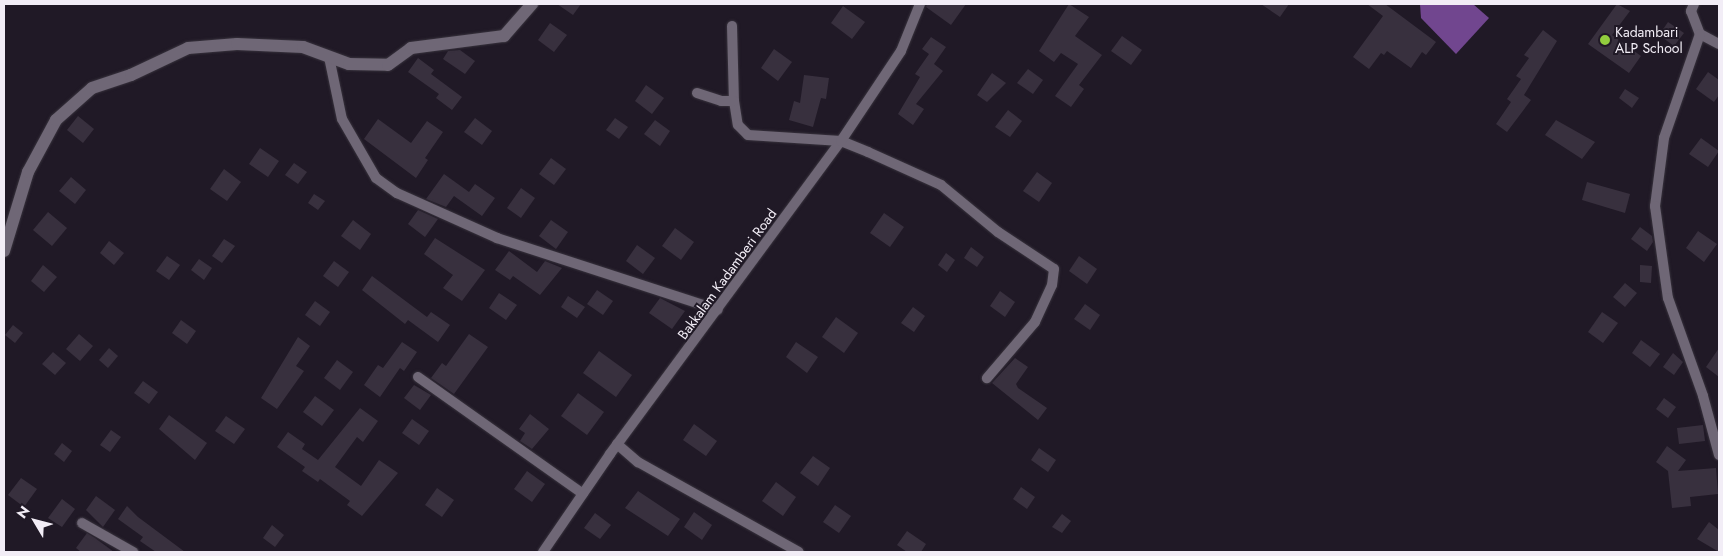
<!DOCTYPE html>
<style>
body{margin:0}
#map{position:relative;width:1723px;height:556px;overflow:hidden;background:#201926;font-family:Jost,sans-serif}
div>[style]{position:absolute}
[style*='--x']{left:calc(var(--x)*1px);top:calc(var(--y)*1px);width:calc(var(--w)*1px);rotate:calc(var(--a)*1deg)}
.water>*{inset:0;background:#71468f}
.building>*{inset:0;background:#38303e}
.roads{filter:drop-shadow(0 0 1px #38333d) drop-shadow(0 0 1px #38333d)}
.minor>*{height:10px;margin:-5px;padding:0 5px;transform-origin:5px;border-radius:5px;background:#6f6776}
.tertiary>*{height:12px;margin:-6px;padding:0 6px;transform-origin:6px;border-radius:6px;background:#6f6776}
.dots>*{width:14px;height:14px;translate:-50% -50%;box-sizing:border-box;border:2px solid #201926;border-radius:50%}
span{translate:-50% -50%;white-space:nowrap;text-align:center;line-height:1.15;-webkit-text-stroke:4px #201926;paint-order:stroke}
.poi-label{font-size:14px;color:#f2edf6}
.left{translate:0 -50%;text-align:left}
.street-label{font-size:14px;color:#f2edf6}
.frame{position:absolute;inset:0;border:5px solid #f2edf6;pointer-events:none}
.north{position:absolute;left:10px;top:496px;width:50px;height:50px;-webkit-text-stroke:4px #201926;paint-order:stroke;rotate:307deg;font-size:14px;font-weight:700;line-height:20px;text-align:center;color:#f2edf6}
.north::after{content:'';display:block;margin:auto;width:18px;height:22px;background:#f2edf6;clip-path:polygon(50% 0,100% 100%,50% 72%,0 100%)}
</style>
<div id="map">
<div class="water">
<i style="clip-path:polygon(1420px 4px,1473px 4px,1489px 18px,1456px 54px,1421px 18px)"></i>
</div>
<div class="building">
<i style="clip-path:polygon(557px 4px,581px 4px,573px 15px)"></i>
<i style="clip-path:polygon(927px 4px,966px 4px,951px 25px,926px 7px)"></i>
<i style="clip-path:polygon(1069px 4px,1089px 17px,1075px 36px,1102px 55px,1079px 85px,1084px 89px,1071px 107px,1055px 96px,1078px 64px,1061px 53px,1054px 62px,1039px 51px)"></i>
<i style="clip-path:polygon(1261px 4px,1289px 4px,1280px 17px)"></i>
<i style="clip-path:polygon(1367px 4px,1385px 4px,1436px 42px,1426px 55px,1422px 52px,1411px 68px,1387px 51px,1384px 55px,1381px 53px,1369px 69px,1353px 57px,1383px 16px)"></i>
<i style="clip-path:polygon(1617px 4px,1630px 11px,1612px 35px,1641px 56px,1629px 73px,1588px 44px)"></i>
<i style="clip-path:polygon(843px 6px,865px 22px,852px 39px,831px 23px)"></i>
<i style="clip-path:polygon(1668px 22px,1684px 33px,1674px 46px,1659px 35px)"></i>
<i style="clip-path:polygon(550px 23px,567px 35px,554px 52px,538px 40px)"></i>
<i style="clip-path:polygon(1543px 30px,1557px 41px,1524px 95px,1531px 100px,1507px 132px,1496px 124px,1511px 102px,1507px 99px,1521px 79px,1516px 76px,1529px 58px,1524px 55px)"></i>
<i style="clip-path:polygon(1122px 36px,1142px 50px,1131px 65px,1111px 51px)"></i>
<i style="clip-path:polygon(931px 37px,946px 47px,934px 64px,943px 71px,916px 104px,924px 109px,913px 125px,898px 114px,920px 77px,915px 74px,929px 54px,922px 49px)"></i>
<i style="clip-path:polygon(774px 49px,792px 62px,778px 81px,761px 68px)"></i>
<i style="clip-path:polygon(460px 50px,475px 61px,465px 74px,443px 59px,448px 51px)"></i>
<i style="clip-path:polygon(418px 58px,434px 70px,431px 74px,462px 97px,452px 110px,436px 98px,439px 94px,408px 72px)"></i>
<i style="clip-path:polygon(1028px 69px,1043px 80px,1033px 94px,1017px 83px)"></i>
<i style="clip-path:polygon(1708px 72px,1719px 80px,1719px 95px,1714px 102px,1696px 89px)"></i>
<i style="clip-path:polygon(992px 73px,1006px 83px,987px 102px,977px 95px)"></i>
<i style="clip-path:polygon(804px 75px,829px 78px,826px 99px,821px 98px,813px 127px,789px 120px,794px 101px,800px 103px)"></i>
<i style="clip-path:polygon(646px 85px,664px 98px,652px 114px,635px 101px)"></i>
<i style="clip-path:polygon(1625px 89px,1639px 98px,1632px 108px,1619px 98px)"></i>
<i style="clip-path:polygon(1008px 110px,1022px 121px,1010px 137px,995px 127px)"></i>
<i style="clip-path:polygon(78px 116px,94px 129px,83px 143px,67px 130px)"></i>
<i style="clip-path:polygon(475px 118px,492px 131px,482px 145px,464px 132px)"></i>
<i style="clip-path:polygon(615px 118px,628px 127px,619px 139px,606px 130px)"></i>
<i style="clip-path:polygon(378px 119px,411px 143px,427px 121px,443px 132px,425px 158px,428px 160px,416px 178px,364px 139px)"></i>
<i style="clip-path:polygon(655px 120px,670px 131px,660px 146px,644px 134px)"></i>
<i style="clip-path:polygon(1556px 120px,1595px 142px,1582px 159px,1545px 135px)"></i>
<i style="clip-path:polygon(1701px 138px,1719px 151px,1708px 167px,1689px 154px)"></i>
<i style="clip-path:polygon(260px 148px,279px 161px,268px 177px,249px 164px)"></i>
<i style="clip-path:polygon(551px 158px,566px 169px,554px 185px,539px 174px)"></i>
<i style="clip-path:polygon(294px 163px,307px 172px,298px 184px,285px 175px)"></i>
<i style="clip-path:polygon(224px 169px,241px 182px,227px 201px,210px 189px)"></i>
<i style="clip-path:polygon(1037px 172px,1052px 183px,1039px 202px,1023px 191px)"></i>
<i style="clip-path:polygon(444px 174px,469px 192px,475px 184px,495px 198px,482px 216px,454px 196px,446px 207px,426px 199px)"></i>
<i style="clip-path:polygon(71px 177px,86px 190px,75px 204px,59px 191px)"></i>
<i style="clip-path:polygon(1587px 182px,1630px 194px,1625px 213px,1582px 200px)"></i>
<i style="clip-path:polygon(521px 188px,535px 198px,521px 218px,507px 208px)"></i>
<i style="clip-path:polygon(314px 194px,325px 201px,318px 210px,308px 203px)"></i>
<i style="clip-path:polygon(418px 210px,438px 219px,425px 237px,408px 224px)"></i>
<i style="clip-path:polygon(48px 212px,67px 228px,52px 246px,33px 230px)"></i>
<i style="clip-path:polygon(884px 213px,904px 227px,890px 247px,870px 233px)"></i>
<i style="clip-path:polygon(353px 220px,371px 234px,360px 250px,341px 236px)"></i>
<i style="clip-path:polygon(551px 220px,568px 232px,556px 249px,539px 236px)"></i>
<i style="clip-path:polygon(1640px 227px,1652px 236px,1653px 242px,1647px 251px,1631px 239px)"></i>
<i style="clip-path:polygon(675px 228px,694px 242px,681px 260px,662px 246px)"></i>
<i style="clip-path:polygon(1698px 231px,1717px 244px,1704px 262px,1686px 248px)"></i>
<i style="clip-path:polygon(435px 238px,485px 270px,462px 301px,443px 288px,453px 275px,424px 254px)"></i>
<i style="clip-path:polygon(224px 239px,235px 246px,222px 263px,212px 256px)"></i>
<i style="clip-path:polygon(109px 241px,124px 253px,114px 265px,100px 253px)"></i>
<i style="clip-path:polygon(637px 245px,655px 258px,643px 274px,626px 261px)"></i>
<i style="clip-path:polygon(971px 247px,984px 257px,977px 267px,964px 258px)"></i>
<i style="clip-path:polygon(509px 251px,537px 272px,545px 261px,562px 268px,540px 295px,513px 276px,510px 280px,495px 270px)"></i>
<i style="clip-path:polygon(946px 253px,955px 260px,947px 272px,938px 265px)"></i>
<i style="clip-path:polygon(167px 256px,180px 265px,169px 280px,156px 271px)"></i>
<i style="clip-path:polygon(1079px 256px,1097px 269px,1087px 284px,1069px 271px)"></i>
<i style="clip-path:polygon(199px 259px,212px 268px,204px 280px,191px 270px)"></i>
<i style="clip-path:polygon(334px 261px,349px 272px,338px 287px,323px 276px)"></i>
<i style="clip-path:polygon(43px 265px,57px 277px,44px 292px,31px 281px)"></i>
<i style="clip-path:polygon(1640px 265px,1652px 266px,1651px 283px,1640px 282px)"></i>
<i style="clip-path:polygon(372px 276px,427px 317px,431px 312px,450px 325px,438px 342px,408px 320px,405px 324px,362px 290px)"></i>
<i style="clip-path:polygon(1625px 283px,1637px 293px,1625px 307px,1613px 297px)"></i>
<i style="clip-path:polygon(597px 290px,613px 301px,603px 315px,587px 304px)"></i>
<i style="clip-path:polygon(1000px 291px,1015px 302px,1005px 317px,990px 306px)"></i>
<i style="clip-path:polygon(499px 293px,517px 305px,506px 320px,489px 308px)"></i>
<i style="clip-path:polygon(568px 296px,585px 307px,577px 318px,561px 307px)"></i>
<i style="clip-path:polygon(660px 298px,685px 311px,672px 329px,649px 313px)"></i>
<i style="clip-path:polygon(315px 301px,330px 312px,320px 326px,305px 315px)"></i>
<i style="clip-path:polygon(1085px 304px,1100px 315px,1090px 330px,1074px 319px)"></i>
<i style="clip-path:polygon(913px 307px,925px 316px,914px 332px,901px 323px)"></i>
<i style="clip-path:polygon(1602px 312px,1618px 323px,1603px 343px,1588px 332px)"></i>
<i style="clip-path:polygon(836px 317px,858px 333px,844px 353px,822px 337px)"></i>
<i style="clip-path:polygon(181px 320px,196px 331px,187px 344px,172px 333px)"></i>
<i style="clip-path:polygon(13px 325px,23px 333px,15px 343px,5px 335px)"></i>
<i style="clip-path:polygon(79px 334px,93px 346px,80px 361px,66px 349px)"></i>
<i style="clip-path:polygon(469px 334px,488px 347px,454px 394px,431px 378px,442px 363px,446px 366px)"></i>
<i style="clip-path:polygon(298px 337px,310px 346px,296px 366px,304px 371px,277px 409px,261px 398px)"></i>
<i style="clip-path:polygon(1641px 340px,1660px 354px,1650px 367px,1632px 353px)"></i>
<i style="clip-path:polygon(402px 342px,417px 352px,404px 371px,400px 368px,380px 397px,364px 385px,378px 365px,383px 368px)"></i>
<i style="clip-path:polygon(796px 342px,818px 357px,807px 373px,786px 357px)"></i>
<i style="clip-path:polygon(109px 348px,118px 356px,108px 368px,99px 360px)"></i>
<i style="clip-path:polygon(1719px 348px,1719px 377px,1706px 367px)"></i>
<i style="clip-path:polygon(599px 351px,632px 375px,616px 397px,583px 373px)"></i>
<i style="clip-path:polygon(53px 352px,66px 363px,55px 375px,42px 364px)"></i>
<i style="clip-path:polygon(1673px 353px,1683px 362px,1674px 375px,1663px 367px)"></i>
<i style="clip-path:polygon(1015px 358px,1028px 367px,1016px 384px,1018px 388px,1047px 408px,1038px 420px,992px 383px)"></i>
<i style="clip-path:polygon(337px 360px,353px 372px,340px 390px,324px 378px)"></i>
<i style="clip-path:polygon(143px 381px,158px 392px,149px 404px,134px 393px)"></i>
<i style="clip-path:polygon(414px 385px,431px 395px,420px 410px,404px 398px)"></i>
<i style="clip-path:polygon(578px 393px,604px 412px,587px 435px,561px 416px)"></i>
<i style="clip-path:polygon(315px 396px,334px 410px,322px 426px,303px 412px)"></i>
<i style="clip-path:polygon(1664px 398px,1676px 407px,1668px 418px,1656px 409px)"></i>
<i style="clip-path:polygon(360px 408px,378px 421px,363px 442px,357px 437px,335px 467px,361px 486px,379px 460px,398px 473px,362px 516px,347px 505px,350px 501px,320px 479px,318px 482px,302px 471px,305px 467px,277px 447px,288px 432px,305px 444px,302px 449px,318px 460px)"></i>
<i style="clip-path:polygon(530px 414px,549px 429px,532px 449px,520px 441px,525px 433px,519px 429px)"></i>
<i style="clip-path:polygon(169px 415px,207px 443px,195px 460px,159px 429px)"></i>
<i style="clip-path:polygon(226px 416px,245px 429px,234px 444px,215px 431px)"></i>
<i style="clip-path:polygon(412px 419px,429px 431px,419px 445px,402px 433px)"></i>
<i style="clip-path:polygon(694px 424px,717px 441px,706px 456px,683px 440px)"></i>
<i style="clip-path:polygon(1703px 425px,1705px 441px,1679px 444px,1677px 428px)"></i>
<i style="clip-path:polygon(111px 430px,121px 437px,110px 452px,100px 445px)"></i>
<i style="clip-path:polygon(62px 443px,72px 451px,64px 462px,54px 454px)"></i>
<i style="clip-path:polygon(1667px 446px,1686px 460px,1678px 471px,1716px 468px,1718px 494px,1690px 497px,1691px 506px,1672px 508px,1668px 471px,1656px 462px)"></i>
<i style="clip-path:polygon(1039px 448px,1056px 460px,1048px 472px,1031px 460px)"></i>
<i style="clip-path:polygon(813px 456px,830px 468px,818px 486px,800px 473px)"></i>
<i style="clip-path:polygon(527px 471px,545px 484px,532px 502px,514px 489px)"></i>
<i style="clip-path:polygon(21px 478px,37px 489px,24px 507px,8px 495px)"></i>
<i style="clip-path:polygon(776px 482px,796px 497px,783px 516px,762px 501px)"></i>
<i style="clip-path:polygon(1021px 487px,1035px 497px,1027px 509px,1013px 499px)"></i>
<i style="clip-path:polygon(437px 488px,454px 500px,442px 517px,425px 505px)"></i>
<i style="clip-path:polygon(638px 491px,680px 519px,668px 536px,625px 508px)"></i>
<i style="clip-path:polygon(96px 496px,115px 510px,103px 527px,86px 510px)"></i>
<i style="clip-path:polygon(62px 499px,75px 509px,62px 527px,48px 518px)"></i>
<i style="clip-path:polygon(835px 505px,851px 516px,839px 533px,823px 522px)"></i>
<i style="clip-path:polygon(127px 506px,138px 517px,185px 552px,156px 552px,140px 541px,143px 537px,118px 519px)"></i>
<i style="clip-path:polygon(694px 512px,712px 525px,702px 540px,684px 527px)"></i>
<i style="clip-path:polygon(595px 513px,611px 525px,600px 539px,584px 528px)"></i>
<i style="clip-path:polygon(1062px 514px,1071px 521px,1062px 533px,1052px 527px)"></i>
<i style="clip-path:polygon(1709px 522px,1719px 530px,1719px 552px,1697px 539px)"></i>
<i style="clip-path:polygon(272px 525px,284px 535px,275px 547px,263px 538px)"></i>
<i style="clip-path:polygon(907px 531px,926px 544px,921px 552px,907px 552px,897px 545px)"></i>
<i style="clip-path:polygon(87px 533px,95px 538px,114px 552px,81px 552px,76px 548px)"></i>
</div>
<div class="roads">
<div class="minor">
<i style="--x:1694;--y:4;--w:8;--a:113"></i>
<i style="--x:1691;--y:11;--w:25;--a:69"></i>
<i style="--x:1700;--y:34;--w:21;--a:28"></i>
<i style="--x:732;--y:26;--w:75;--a:88.5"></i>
<i style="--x:734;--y:101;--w:24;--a:81"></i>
<i style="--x:738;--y:125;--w:14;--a:45"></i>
<i style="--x:748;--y:135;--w:93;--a:3.7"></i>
<i style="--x:841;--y:141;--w:29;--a:22"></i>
<i style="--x:868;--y:152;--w:80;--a:24.3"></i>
<i style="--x:941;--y:185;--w:74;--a:39.5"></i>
<i style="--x:998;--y:232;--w:67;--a:33.5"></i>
<i style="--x:1054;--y:269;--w:16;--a:97"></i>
<i style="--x:1052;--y:285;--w:41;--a:114.7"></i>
<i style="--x:1035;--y:322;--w:74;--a:130.6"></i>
<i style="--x:1700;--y:34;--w:110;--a:109.1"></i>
<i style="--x:1664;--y:138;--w:69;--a:97.5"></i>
<i style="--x:1655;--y:206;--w:93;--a:82"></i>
<i style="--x:1668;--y:298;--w:104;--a:70.3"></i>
<i style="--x:1703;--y:396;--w:61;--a:74.8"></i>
<i style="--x:329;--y:57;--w:63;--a:78.2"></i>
<i style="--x:342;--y:119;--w:68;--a:60"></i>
<i style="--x:376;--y:178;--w:26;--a:36"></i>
<i style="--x:397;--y:193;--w:110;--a:24.2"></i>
<i style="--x:497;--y:238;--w:232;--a:18"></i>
<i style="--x:697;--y:93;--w:25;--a:18"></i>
<i style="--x:721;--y:101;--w:13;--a:0"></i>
<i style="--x:418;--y:377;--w:202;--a:35.3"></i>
<i style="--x:617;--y:444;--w:28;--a:41"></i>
<i style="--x:638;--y:462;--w:184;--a:29.2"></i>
<i style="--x:82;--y:523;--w:59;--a:29.6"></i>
<i style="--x:543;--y:552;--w:119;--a:-55.6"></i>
<i style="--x:610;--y:454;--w:389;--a:-53.6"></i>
<i style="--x:841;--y:141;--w:108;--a:-56.3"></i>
<i style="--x:901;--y:51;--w:51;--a:-68"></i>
</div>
<div class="tertiary">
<i style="--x:4;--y:251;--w:83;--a:-73.1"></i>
<i style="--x:28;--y:172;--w:59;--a:-61.7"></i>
<i style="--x:56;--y:120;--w:48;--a:-41.6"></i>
<i style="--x:92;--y:88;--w:41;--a:-18.4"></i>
<i style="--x:131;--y:75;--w:63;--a:-25.3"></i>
<i style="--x:188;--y:48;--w:49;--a:-4.7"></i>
<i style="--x:237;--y:44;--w:66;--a:2.6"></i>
<i style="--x:303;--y:47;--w:49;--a:20.3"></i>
<i style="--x:349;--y:64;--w:39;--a:1"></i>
<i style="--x:388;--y:65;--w:29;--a:-36"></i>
<i style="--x:411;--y:48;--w:94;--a:-7.4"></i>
<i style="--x:504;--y:36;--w:43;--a:-48.8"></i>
</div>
</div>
<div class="dots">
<i style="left:1605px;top:40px;background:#92cd3e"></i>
</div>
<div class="poi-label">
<span class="left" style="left:1615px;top:40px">Kadambari<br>ALP School</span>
</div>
<div class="street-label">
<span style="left:727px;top:274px;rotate:-54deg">Bakkalam Kadamberi Road</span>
</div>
<div class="frame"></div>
<div class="north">N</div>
</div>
